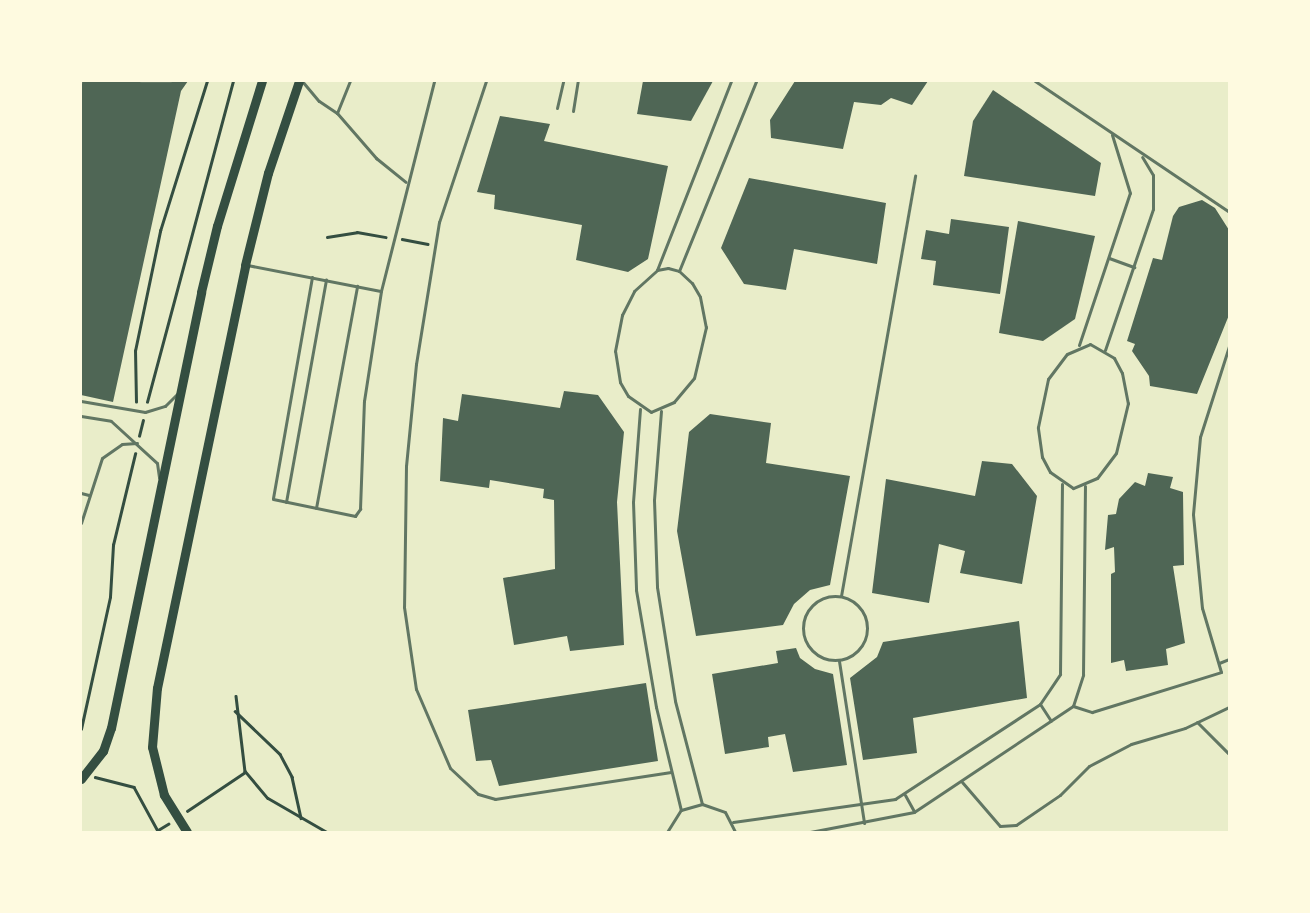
<!DOCTYPE html>
<style>
body{margin:0}
#map{position:relative;width:1310px;height:913px;overflow:hidden;background:#e9edc9;font-family:"PT Sans Narrow",sans-serif}
div>[style]{position:absolute}
[style*='--x']{left:calc(var(--x)*1px);top:calc(var(--y)*1px);width:calc(var(--w)*1px);rotate:calc(var(--a)*1deg)}
.building>*{inset:0;background:#4f6655}
.path>*{height:2.5px;margin:-1.25px;padding:0 1.25px;transform-origin:1.25px;border-radius:1.25px;background:#344e41}
.service>*{height:3px;margin:-1.5px;padding:0 1.5px;transform-origin:1.5px;border-radius:1.5px;background:#617663}
.service>.ring{margin:-1.5px;padding:0;box-sizing:content-box;background:none;border:3px solid #617663;border-radius:50%}
.secondary>*{height:9px;margin:-4.5px;padding:0 4.5px;transform-origin:4.5px;border-radius:4.5px;background:#344e41}
span{translate:-50% -50%;white-space:nowrap;text-align:center;line-height:1.15;-webkit-text-stroke:4px #fefae0;paint-order:stroke}
.frame{position:absolute;inset:0;border:82px solid #fefae0;pointer-events:none}
</style>
<div id="map">
<div class="building">
<i style="clip-path:polygon(81px 81px,188px 81px,181px 91px,113px 402px,81px 395px)"></i>
<i style="clip-path:polygon(643px 81px,713px 81px,691px 121px,637px 114px)"></i>
<i style="clip-path:polygon(795px 81px,928px 81px,912px 105px,891px 98px,881px 105px,854px 102px,843px 149px,771px 138px,770px 120px)"></i>
<i style="clip-path:polygon(993px 90px,1101px 163px,1095px 196px,964px 176px,973px 121px)"></i>
<i style="clip-path:polygon(500px 116px,550px 124px,544px 141px,668px 166px,648px 259px,628px 272px,576px 260px,582px 225px,494px 209px,495px 195px,477px 192px)"></i>
<i style="clip-path:polygon(749px 178px,886px 203px,877px 264px,794px 249px,786px 290px,744px 284px,721px 248px)"></i>
<i style="clip-path:polygon(1202px 200px,1215px 208px,1229px 230px,1229px 315px,1197px 394px,1150px 386px,1149px 376px,1132px 351px,1135px 344px,1127px 341px,1153px 258px,1162px 260px,1173px 216px,1179px 207px)"></i>
<i style="clip-path:polygon(951px 219px,1009px 227px,1000px 294px,933px 285px,936px 261px,921px 259px,926px 230px,949px 234px)"></i>
<i style="clip-path:polygon(1018px 221px,1095px 236px,1075px 319px,1043px 341px,999px 333px)"></i>
<i style="clip-path:polygon(564px 391px,598px 395px,624px 432px,617px 502px,624px 645px,570px 651px,567px 636px,514px 645px,503px 578px,555px 569px,554px 500px,543px 498px,544px 489px,490px 480px,489px 488px,440px 481px,443px 418px,458px 421px,462px 394px,560px 408px)"></i>
<i style="clip-path:polygon(710px 414px,771px 423px,766px 463px,850px 476px,830px 585px,810px 590px,794px 604px,783px 625px,696px 636px,677px 531px,689px 432px)"></i>
<i style="clip-path:polygon(982px 461px,1012px 464px,1037px 496px,1022px 584px,960px 573px,965px 551px,939px 544px,929px 603px,872px 593px,886px 479px,975px 496px)"></i>
<i style="clip-path:polygon(1148px 473px,1173px 477px,1170px 488px,1183px 492px,1184px 565px,1173px 566px,1185px 643px,1166px 649px,1168px 665px,1126px 671px,1124px 660px,1111px 663px,1111px 574px,1115px 572px,1114px 547px,1105px 550px,1108px 515px,1116px 514px,1119px 499px,1135px 482px,1145px 486px)"></i>
<i style="clip-path:polygon(1019px 621px,1027px 698px,913px 718px,917px 753px,863px 760px,850px 678px,877px 657px,883px 642px)"></i>
<i style="clip-path:polygon(796px 648px,800px 658px,815px 669px,833px 674px,847px 765px,793px 772px,785px 734px,768px 737px,769px 747px,725px 754px,712px 674px,778px 663px,776px 651px)"></i>
<i style="clip-path:polygon(646px 683px,658px 761px,499px 786px,491px 760px,476px 761px,468px 710px)"></i>
</div>
<div class="path">
<i style="--x:327;--y:237;--w:30;--a:-9"></i>
<i style="--x:357;--y:232;--w:29;--a:10"></i>
<i style="--x:402;--y:239;--w:26;--a:11"></i>
<i style="--x:136;--y:402;--w:51;--a:-91.1"></i>
<i style="--x:135;--y:351;--w:123;--a:-78.2"></i>
<i style="--x:160;--y:231;--w:157;--a:-72.6"></i>
<i style="--x:147;--y:402;--w:332;--a:-75"></i>
<i style="--x:139;--y:436;--w:16;--a:-76"></i>
<i style="--x:236;--y:696;--w:76;--a:83.2"></i>
<i style="--x:245;--y:771;--w:35;--a:50"></i>
<i style="--x:268;--y:798;--w:68;--a:30"></i>
<i style="--x:235;--y:711;--w:62;--a:43.7"></i>
<i style="--x:280;--y:754;--w:26;--a:62"></i>
<i style="--x:292;--y:777;--w:42;--a:77.6"></i>
<i style="--x:81;--y:729;--w:135;--a:-77.6"></i>
<i style="--x:110;--y:597;--w:52;--a:-86.7"></i>
<i style="--x:113;--y:545;--w:94;--a:-76.4"></i>
<i style="--x:95;--y:777;--w:40;--a:14.4"></i>
<i style="--x:134;--y:787;--w:50;--a:61.4"></i>
<i style="--x:187;--y:811;--w:70;--a:-33.9"></i>
<i style="--x:158;--y:830;--w:12;--a:-31"></i>
</div>
<div class="service">
<i style="--x:141;--y:81;--w:29;--a:0"></i>
<i style="--x:302;--y:81;--w:26;--a:50"></i>
<i style="--x:319;--y:101;--w:22;--a:34"></i>
<i style="--x:337;--y:113;--w:35;--a:-68"></i>
<i style="--x:486;--y:81;--w:149;--a:108.4"></i>
<i style="--x:439;--y:222;--w:144;--a:99.2"></i>
<i style="--x:416;--y:364;--w:102;--a:95.6"></i>
<i style="--x:406;--y:466;--w:141;--a:90.8"></i>
<i style="--x:404;--y:607;--w:83;--a:81.7"></i>
<i style="--x:416;--y:689;--w:86;--a:66.7"></i>
<i style="--x:450;--y:768;--w:38;--a:43"></i>
<i style="--x:478;--y:794;--w:18;--a:16"></i>
<i style="--x:495;--y:799;--w:178;--a:-8.7"></i>
<i style="--x:1035;--y:81;--w:234;--a:34"></i>
<i style="--x:81;--y:82;--w:1;--a:-90"></i>
<i style="--x:557;--y:108;--w:28;--a:-77"></i>
<i style="--x:573;--y:111;--w:30;--a:-81"></i>
<i style="--x:337;--y:113;--w:60;--a:49.1"></i>
<i style="--x:376;--y:158;--w:38;--a:39"></i>
<i style="--x:1109;--y:258;--w:27;--a:20"></i>
<i style="--x:247;--y:265;--w:136;--a:11"></i>
<i style="--x:668;--y:268;--w:11;--a:15"></i>
<i style="--x:679;--y:271;--w:18;--a:43"></i>
<i style="--x:692;--y:283;--w:16;--a:60"></i>
<i style="--x:700;--y:297;--w:31;--a:79"></i>
<i style="--x:706;--y:327;--w:52;--a:103.2"></i>
<i style="--x:694;--y:378;--w:31;--a:130"></i>
<i style="--x:674;--y:402;--w:25;--a:157"></i>
<i style="--x:651;--y:412;--w:28;--a:-145"></i>
<i style="--x:628;--y:396;--w:16;--a:-120"></i>
<i style="--x:620;--y:382;--w:31;--a:-99"></i>
<i style="--x:615;--y:351;--w:37;--a:-79"></i>
<i style="--x:622;--y:315;--w:27;--a:-63"></i>
<i style="--x:634;--y:291;--w:31;--a:-42"></i>
<i style="--x:657;--y:270;--w:11;--a:-10"></i>
<i style="--x:657;--y:270;--w:203;--a:-68.6"></i>
<i style="--x:679;--y:271;--w:205;--a:-67.9"></i>
<i style="--x:312;--y:277;--w:225;--a:100"></i>
<i style="--x:273;--y:499;--w:84;--a:11.7"></i>
<i style="--x:355;--y:516;--w:9;--a:-54"></i>
<i style="--x:360;--y:509;--w:108;--a:-87.9"></i>
<i style="--x:364;--y:401;--w:111;--a:-81.2"></i>
<i style="--x:381;--y:291;--w:217;--a:-75.8"></i>
<i style="--x:1090;--y:344;--w:28;--a:30"></i>
<i style="--x:1114;--y:358;--w:17;--a:62"></i>
<i style="--x:1122;--y:373;--w:31;--a:79"></i>
<i style="--x:1128;--y:403;--w:51;--a:103.5"></i>
<i style="--x:1116;--y:453;--w:31;--a:127"></i>
<i style="--x:1097;--y:478;--w:26;--a:157"></i>
<i style="--x:1073;--y:488;--w:28;--a:-145"></i>
<i style="--x:1050;--y:472;--w:17;--a:-118"></i>
<i style="--x:1042;--y:457;--w:30;--a:-98"></i>
<i style="--x:1038;--y:427;--w:49;--a:-78.2"></i>
<i style="--x:1048;--y:379;--w:31;--a:-53"></i>
<i style="--x:1067;--y:354;--w:25;--a:-23"></i>
<i style="--x:1079;--y:345;--w:160;--a:-71.5"></i>
<i style="--x:1130;--y:193;--w:61;--a:-107.2"></i>
<i style="--x:1105;--y:350;--w:149;--a:-71.2"></i>
<i style="--x:1153;--y:209;--w:34;--a:-90"></i>
<i style="--x:1153;--y:175;--w:21;--a:-121"></i>
<i style="--x:81;--y:401;--w:65;--a:9.8"></i>
<i style="--x:145;--y:412;--w:21;--a:-17"></i>
<i style="--x:165;--y:406;--w:18;--a:-45"></i>
<i style="--x:640;--y:409;--w:93;--a:94.3"></i>
<i style="--x:633;--y:502;--w:88;--a:88"></i>
<i style="--x:636;--y:590;--w:119;--a:80.3"></i>
<i style="--x:656;--y:707;--w:106;--a:76.4"></i>
<i style="--x:661;--y:411;--w:89;--a:94.5"></i>
<i style="--x:654;--y:500;--w:87;--a:88"></i>
<i style="--x:657;--y:587;--w:115;--a:81"></i>
<i style="--x:675;--y:701;--w:106;--a:75.3"></i>
<i style="--x:81;--y:416;--w:30;--a:9"></i>
<i style="--x:111;--y:421;--w:62;--a:42.4"></i>
<i style="--x:157;--y:463;--w:15;--a:82"></i>
<i style="--x:81;--y:493;--w:8;--a:14"></i>
<i style="--x:286;--y:502;--w:226;--a:-79.8"></i>
<i style="--x:316;--y:508;--w:226;--a:-79.5"></i>
<i style="--x:81;--y:523;--w:68;--a:-72.1"></i>
<i style="--x:102;--y:458;--w:24;--a:-35"></i>
<i style="--x:122;--y:444;--w:15;--a:-4"></i>
<i class="ring" style="left:803px;top:596px;width:61px;height:61px"></i>
<i style="--x:841;--y:596;--w:427;--a:-80"></i>
<i style="--x:839;--y:661;--w:164;--a:81.2"></i>
<i style="--x:1219;--y:663;--w:11;--a:-22"></i>
<i style="--x:1040;--y:704;--w:20;--a:57"></i>
<i style="--x:1073;--y:706;--w:20;--a:18"></i>
<i style="--x:1092;--y:712;--w:135;--a:-17.2"></i>
<i style="--x:1221;--y:672;--w:67;--a:-106.5"></i>
<i style="--x:1202;--y:608;--w:94;--a:-95.5"></i>
<i style="--x:1193;--y:514;--w:77;--a:-84.8"></i>
<i style="--x:1200;--y:437;--w:96;--a:-72.3"></i>
<i style="--x:1197;--y:722;--w:45;--a:45"></i>
<i style="--x:962;--y:782;--w:58;--a:49.2"></i>
<i style="--x:1000;--y:826;--w:16;--a:-4"></i>
<i style="--x:1016;--y:825;--w:53;--a:-34.3"></i>
<i style="--x:1060;--y:795;--w:41;--a:-45"></i>
<i style="--x:1089;--y:766;--w:47;--a:-27.6"></i>
<i style="--x:1131;--y:744;--w:56;--a:-16.5"></i>
<i style="--x:1185;--y:728;--w:49;--a:-25.5"></i>
<i style="--x:905;--y:795;--w:18;--a:61"></i>
<i style="--x:733;--y:822;--w:164;--a:-8.1"></i>
<i style="--x:895;--y:799;--w:173;--a:-33.2"></i>
<i style="--x:1040;--y:704;--w:36;--a:-56"></i>
<i style="--x:1060;--y:674;--w:190;--a:-89.4"></i>
<i style="--x:667;--y:832;--w:26;--a:-58"></i>
<i style="--x:681;--y:810;--w:22;--a:-16"></i>
<i style="--x:702;--y:804;--w:24;--a:19"></i>
<i style="--x:725;--y:812;--w:22;--a:63"></i>
<i style="--x:810;--y:832;--w:106;--a:-10.9"></i>
<i style="--x:914;--y:812;--w:191;--a:-33.7"></i>
<i style="--x:1073;--y:706;--w:33;--a:-72"></i>
<i style="--x:1083;--y:675;--w:189;--a:-89.4"></i>
</div>
<div class="secondary">
<i style="--x:81;--y:779;--w:36;--a:-52"></i>
<i style="--x:103;--y:751;--w:24;--a:-71"></i>
<i style="--x:111;--y:728;--w:445;--a:-78.3"></i>
<i style="--x:201;--y:292;--w:68;--a:-76.4"></i>
<i style="--x:217;--y:226;--w:152;--a:-72.8"></i>
<i style="--x:187;--y:832;--w:44;--a:-121.9"></i>
<i style="--x:164;--y:795;--w:49;--a:-104"></i>
<i style="--x:152;--y:747;--w:59;--a:-85.2"></i>
<i style="--x:157;--y:688;--w:432;--a:-78.2"></i>
<i style="--x:245;--y:265;--w:95;--a:-76"></i>
<i style="--x:268;--y:173;--w:97;--a:-71.4"></i>
</div>
<div class="frame"></div>
</div>
